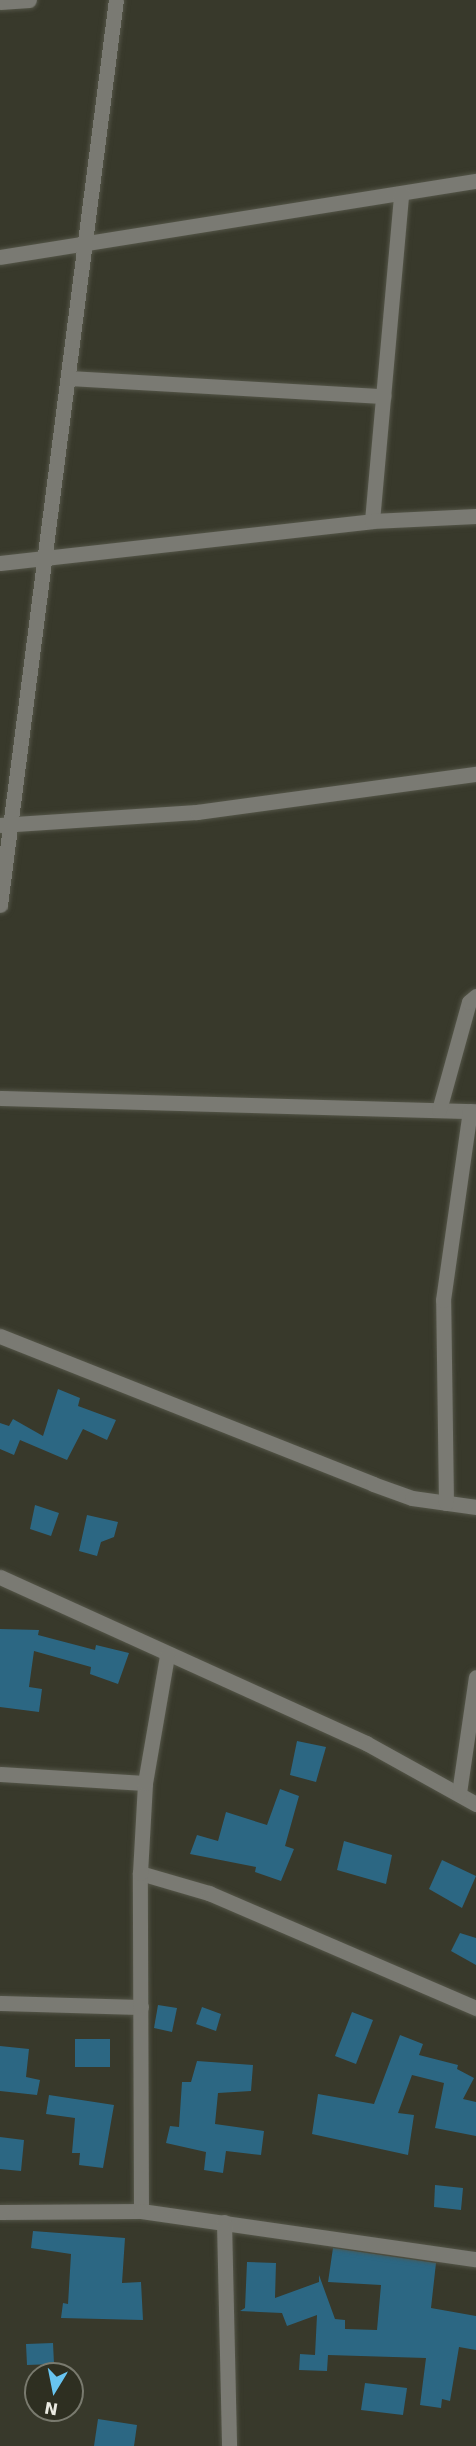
<!DOCTYPE html>
<style>
body{margin:0}
#map{position:relative;width:476px;height:2446px;overflow:hidden;background:#38392b;font-family:"DejaVu Sans",sans-serif}
div>[style]{position:absolute}
[style*='--x']{left:calc(var(--x)*1px);top:calc(var(--y)*1px);width:calc(var(--w)*1px);rotate:calc(var(--a)*1deg)}
.building>*{inset:0;background:#2c6783}
.roads{filter:drop-shadow(0 0 2px #545548) drop-shadow(0 0 2px #545548)}
.minor>*{height:15px;margin:-7.5px;padding:0 7.5px;transform-origin:7.5px;border-radius:7.5px;background:#7a7a73}
span{translate:-50% -50%;white-space:nowrap;text-align:center;line-height:1.15;-webkit-text-stroke:4.5px #2e2f21;paint-order:stroke}
.north{position:absolute;left:24px;top:2362px;width:60px;height:60px;box-sizing:border-box;background:#2e2f21;border:2px solid #797a6e;border-radius:50%;rotate:190deg;font-size:16px;font-weight:700;line-height:24px;text-align:center;color:#eaeae1}
.north::after{content:'';display:block;margin:auto;width:21px;height:27px;background:#68c4f0;clip-path:polygon(50% 0,100% 100%,50% 72%,0 100%)}
</style>
<div id="map">
<div class="building">
<i style="clip-path:polygon(58px 1389px,80px 1398px,78px 1406px,116px 1420px,107px 1440px,83px 1429px,67px 1460px,20px 1440px,14px 1455px,0 1449px,0 1423px,9px 1426px,13px 1419px,43px 1436px)"></i>
<i style="clip-path:polygon(35px 1505px,59px 1513px,51px 1536px,30px 1529px)"></i>
<i style="clip-path:polygon(87px 1515px,118px 1522px,114px 1537px,101px 1542px,97px 1556px,79px 1551px)"></i>
<i style="clip-path:polygon(0 1629px,39px 1630px,38px 1635px,95px 1650px,96px 1645px,129px 1653px,118px 1684px,90px 1674px,91px 1667px,34px 1651px,29px 1687px,42px 1689px,39px 1712px,0 1707px)"></i>
<i style="clip-path:polygon(297px 1741px,326px 1747px,316px 1782px,290px 1775px)"></i>
<i style="clip-path:polygon(280px 1789px,299px 1796px,285px 1846px,294px 1849px,281px 1881px,255px 1872px,256px 1867px,190px 1854px,197px 1835px,218px 1841px,226px 1812px,267px 1825px)"></i>
<i style="clip-path:polygon(344px 1841px,392px 1855px,386px 1884px,337px 1870px)"></i>
<i style="clip-path:polygon(442px 1860px,476px 1876px,462px 1908px,429px 1889px)"></i>
<i style="clip-path:polygon(460px 1933px,476px 1938px,476px 1965px,451px 1951px)"></i>
<i style="clip-path:polygon(158px 2005px,177px 2008px,172px 2032px,154px 2028px)"></i>
<i style="clip-path:polygon(202px 2007px,221px 2014px,216px 2031px,196px 2024px)"></i>
<i style="clip-path:polygon(352px 2012px,373px 2020px,356px 2064px,335px 2056px)"></i>
<i style="clip-path:polygon(400px 2035px,423px 2044px,419px 2055px,458px 2065px,457px 2069px,474px 2078px,463px 2099px,476px 2102px,476px 2136px,435px 2128px,444px 2083px,412px 2075px,398px 2113px,414px 2115px,408px 2155px,312px 2134px,318px 2094px,374px 2104px)"></i>
<i style="clip-path:polygon(75px 2039px,110px 2039px,110px 2067px,75px 2067px)"></i>
<i style="clip-path:polygon(0 2046px,29px 2049px,26px 2077px,40px 2080px,37px 2095px,0 2091px)"></i>
<i style="clip-path:polygon(197px 2061px,253px 2065px,251px 2091px,218px 2093px,215px 2124px,264px 2131px,261px 2155px,226px 2151px,223px 2173px,204px 2170px,206px 2152px,166px 2143px,170px 2126px,179px 2127px,182px 2082px,191px 2082px)"></i>
<i style="clip-path:polygon(49px 2095px,114px 2105px,103px 2168px,79px 2165px,80px 2153px,72px 2153px,75px 2118px,46px 2114px)"></i>
<i style="clip-path:polygon(0 2137px,24px 2140px,21px 2171px,0 2169px)"></i>
<i style="clip-path:polygon(435px 2185px,463px 2188px,461px 2210px,434px 2207px)"></i>
<i style="clip-path:polygon(33px 2231px,125px 2238px,122px 2283px,141px 2282px,143px 2320px,61px 2318px,63px 2303px,68px 2304px,71px 2254px,31px 2248px)"></i>
<i style="clip-path:polygon(333px 2248px,436px 2263px,431px 2308px,476px 2316px,476px 2350px,459px 2347px,450px 2401px,442px 2399px,441px 2408px,420px 2405px,426px 2358px,328px 2355px,327px 2371px,299px 2370px,300px 2354px,315px 2355px,317px 2315px,287px 2326px,282px 2313px,240px 2311px,245px 2308px,247px 2262px,276px 2263px,275px 2298px,319px 2282px,319px 2275px,335px 2319px,345px 2320px,345px 2329px,377px 2330px,381px 2285px,328px 2282px)"></i>
<i style="clip-path:polygon(53px 2343px,54px 2364px,27px 2365px,26px 2344px)"></i>
<i style="clip-path:polygon(365px 2383px,407px 2388px,403px 2415px,361px 2410px)"></i>
<i style="clip-path:polygon(98px 2419px,137px 2425px,134px 2446px,94px 2446px)"></i>
</div>
<div class="roads">
<div class="minor">
<i style="--x:0;--y:2;--w:29;--a:-4"></i>
<i style="--x:0;--y:257;--w:482;--a:-9.1"></i>
<i style="--x:68;--y:378;--w:316;--a:3.3"></i>
<i style="--x:372;--y:521;--w:329;--a:-84.9"></i>
<i style="--x:0;--y:563;--w:374;--a:-6.4"></i>
<i style="--x:372;--y:521;--w:104;--a:-2.8"></i>
<i style="--x:0;--y:825;--w:197;--a:-3.8"></i>
<i style="--x:197;--y:812;--w:282;--a:-7.8"></i>
<i style="--x:0;--y:905;--w:912;--a:-82.7"></i>
<i style="--x:0;--y:1098;--w:476;--a:1.6"></i>
<i style="--x:439;--y:1110;--w:112;--a:-74.5"></i>
<i style="--x:469;--y:1002;--w:9;--a:-41"></i>
<i style="--x:0;--y:1336;--w:401;--a:21.6"></i>
<i style="--x:373;--y:1484;--w:41;--a:19.7"></i>
<i style="--x:412;--y:1498;--w:65;--a:8"></i>
<i style="--x:446;--y:1503;--w:203;--a:-90.8"></i>
<i style="--x:443;--y:1300;--w:191;--a:-81.9"></i>
<i style="--x:0;--y:1577;--w:402;--a:24.4"></i>
<i style="--x:366;--y:1743;--w:126;--a:29"></i>
<i style="--x:0;--y:1774;--w:145;--a:3.6"></i>
<i style="--x:459;--y:1793;--w:117;--a:-81.7"></i>
<i style="--x:140;--y:1873;--w:72;--a:16.2"></i>
<i style="--x:209;--y:1893;--w:291;--a:23.3"></i>
<i style="--x:0;--y:2003;--w:141;--a:1.6"></i>
<i style="--x:141;--y:2211;--w:338;--a:-90.2"></i>
<i style="--x:140;--y:1873;--w:90;--a:-86.8"></i>
<i style="--x:145;--y:1783;--w:130;--a:-80.2"></i>
<i style="--x:0;--y:2212;--w:141;--a:-0.4"></i>
<i style="--x:141;--y:2211;--w:338;--a:8.2"></i>
<i style="--x:224;--y:2222;--w:224;--a:88.7"></i>
</div>
</div>
<div class="north">N</div>
</div>
